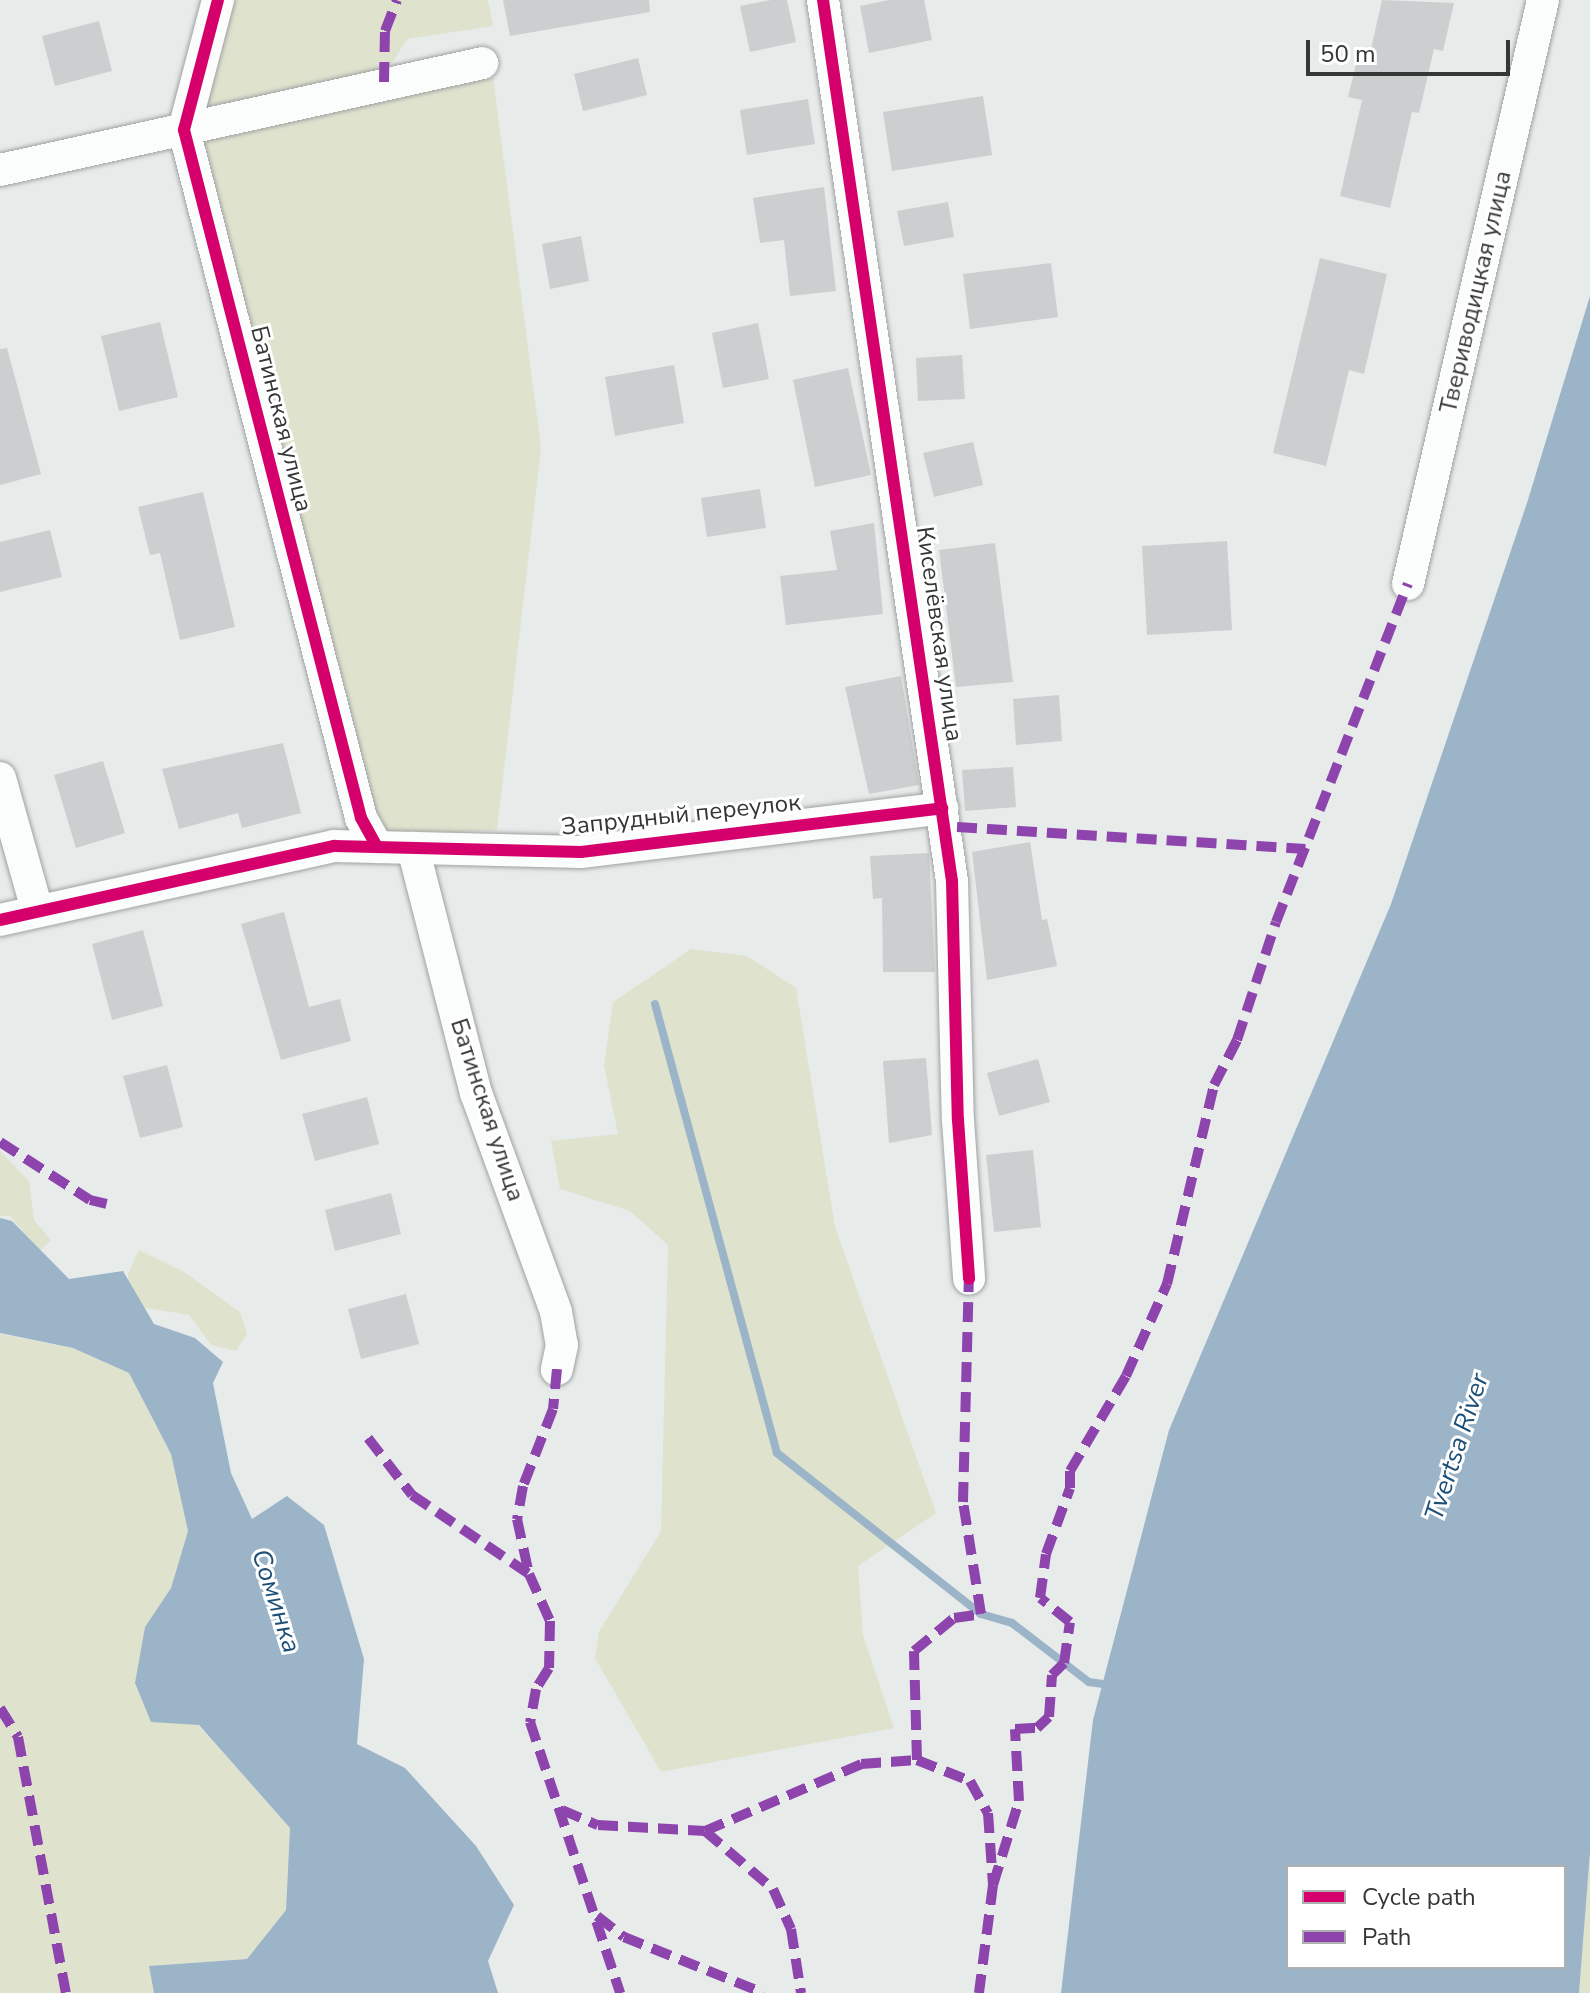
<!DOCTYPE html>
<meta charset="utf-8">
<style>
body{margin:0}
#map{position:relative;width:1590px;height:1993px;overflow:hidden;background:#e7ebea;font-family:"Nunito Sans",sans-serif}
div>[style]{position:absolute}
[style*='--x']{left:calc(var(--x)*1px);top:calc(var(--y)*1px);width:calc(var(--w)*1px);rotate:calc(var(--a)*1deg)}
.green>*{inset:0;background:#dfe3ce}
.water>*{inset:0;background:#9cb4c8}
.stream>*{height:8px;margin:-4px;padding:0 4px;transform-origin:4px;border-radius:4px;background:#9cb4c8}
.building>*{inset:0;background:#cccfcf}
.roads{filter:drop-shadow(0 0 2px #a0a2a2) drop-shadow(0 0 2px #a0a2a2)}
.minor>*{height:32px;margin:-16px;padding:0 16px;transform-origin:16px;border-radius:16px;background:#fbfcfc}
.quiet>*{height:10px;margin-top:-5px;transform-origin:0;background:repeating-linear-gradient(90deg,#8e44ad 0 20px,transparent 0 30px)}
.cycleway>*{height:12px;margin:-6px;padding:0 6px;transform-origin:6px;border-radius:6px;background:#d6006c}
span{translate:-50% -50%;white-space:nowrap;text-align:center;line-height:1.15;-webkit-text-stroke:6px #fff;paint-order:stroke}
.street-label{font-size:24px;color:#343736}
.water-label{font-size:26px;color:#1b4f78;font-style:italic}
.legend{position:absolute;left:1286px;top:1865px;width:280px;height:104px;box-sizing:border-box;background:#fff;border:2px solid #aeafaf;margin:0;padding:10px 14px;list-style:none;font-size:24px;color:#343736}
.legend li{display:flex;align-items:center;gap:16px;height:40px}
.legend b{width:40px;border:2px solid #aeafaf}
.scale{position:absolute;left:1306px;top:40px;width:204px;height:36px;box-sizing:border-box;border:4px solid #343736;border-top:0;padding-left:10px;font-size:24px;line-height:28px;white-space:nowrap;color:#343736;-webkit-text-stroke:6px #fff;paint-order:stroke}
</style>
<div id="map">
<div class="green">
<i style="clip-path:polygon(227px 0,488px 0,493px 26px,407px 39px,392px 63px,376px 75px,199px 113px)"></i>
<i style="clip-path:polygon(493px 77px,541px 448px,497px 830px,380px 836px,202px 159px,206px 130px,402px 86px)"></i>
<i style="clip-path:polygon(691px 949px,747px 956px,796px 988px,835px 1227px,936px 1513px,858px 1566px,863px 1635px,894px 1728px,661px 1772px,595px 1658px,599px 1632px,661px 1531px,668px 1245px,630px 1211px,560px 1189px,551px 1141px,618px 1134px,604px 1065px,613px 1002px)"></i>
<i style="clip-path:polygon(0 1151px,29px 1181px,34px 1220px,51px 1240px,40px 1251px,10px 1216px,0 1216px)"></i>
<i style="clip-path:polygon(139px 1250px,184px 1272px,240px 1312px,247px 1334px,236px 1351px,211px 1345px,189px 1315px,128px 1305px,128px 1274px)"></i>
<i style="clip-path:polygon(0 1334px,73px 1348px,129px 1373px,171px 1454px,188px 1531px,171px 1588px,145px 1627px,198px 1725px,290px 1828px,286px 1910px,247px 1959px,149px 1966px,154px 1993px,0 1993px)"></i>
<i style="clip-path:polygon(1590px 1852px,1590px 1993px,1579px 1993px)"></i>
</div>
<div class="water">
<i style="clip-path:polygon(evenodd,1590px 296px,1590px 1852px,1579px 1993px,1061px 1993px,1093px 1720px,1169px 1430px,1391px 904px,1527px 503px,1590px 296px,1564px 1867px,1564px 1967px,1288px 1967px,1288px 1867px,1564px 1867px)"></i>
<i style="clip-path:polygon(0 1218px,12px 1221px,69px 1279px,123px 1271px,154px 1324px,195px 1338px,223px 1362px,213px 1383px,231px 1473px,252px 1519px,287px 1496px,324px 1525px,364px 1659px,357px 1744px,405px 1768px,476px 1846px,514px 1905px,488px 1961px,498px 1993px,154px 1993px,149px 1966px,247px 1959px,286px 1910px,290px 1828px,199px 1725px,151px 1722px,135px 1683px,145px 1627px,171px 1588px,188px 1531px,171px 1454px,129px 1373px,73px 1348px,0 1333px)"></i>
</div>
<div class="stream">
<i style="--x:655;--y:1004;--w:465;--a:74.8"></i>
<i style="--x:777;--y:1453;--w:260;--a:38.3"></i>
<i style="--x:981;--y:1614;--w:32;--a:16"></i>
<i style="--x:1012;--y:1623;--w:97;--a:37.5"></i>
<i style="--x:1089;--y:1682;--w:21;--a:8"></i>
</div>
<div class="building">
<i style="clip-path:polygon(503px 0,649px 0,650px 12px,510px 36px)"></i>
<i style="clip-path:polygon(771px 0,787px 0,796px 42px,750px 52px,740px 6px)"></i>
<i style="clip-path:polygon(889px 0,924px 0,932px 40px,869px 53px,860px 6px)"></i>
<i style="clip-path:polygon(1382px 0,1454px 3px,1443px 51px,1434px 49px,1419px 113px,1412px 112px,1390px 208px,1340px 196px,1362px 100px,1348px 97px,1358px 56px,1369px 58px)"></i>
<i style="clip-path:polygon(99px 21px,112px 71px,55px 86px,42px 36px)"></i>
<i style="clip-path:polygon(638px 58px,647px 95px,583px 111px,574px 74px)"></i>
<i style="clip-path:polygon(983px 96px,992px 155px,892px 171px,883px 112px)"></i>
<i style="clip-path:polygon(808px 99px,815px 144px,747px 155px,740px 110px)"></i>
<i style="clip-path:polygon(824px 187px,836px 291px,790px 296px,784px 240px,760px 243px,753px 198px)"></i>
<i style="clip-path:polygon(948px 202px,954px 237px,904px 246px,897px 211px)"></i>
<i style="clip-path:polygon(581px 236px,589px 281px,550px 289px,542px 244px)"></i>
<i style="clip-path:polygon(1320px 258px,1387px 274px,1364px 374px,1349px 370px,1326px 466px,1273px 453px)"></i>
<i style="clip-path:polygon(1051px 263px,1058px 317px,970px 329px,963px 274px)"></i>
<i style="clip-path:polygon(160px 322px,178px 397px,119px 411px,101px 336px)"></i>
<i style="clip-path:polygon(758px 323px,769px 379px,723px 388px,712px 333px)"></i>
<i style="clip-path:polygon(7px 348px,41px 474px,0 485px,0 349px)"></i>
<i style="clip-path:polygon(962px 355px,965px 399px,918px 401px,916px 358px)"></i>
<i style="clip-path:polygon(674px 365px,684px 423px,615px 436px,605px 377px)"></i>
<i style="clip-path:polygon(848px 368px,871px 475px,815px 487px,793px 380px)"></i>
<i style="clip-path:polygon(973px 442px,983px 485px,934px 497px,923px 453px)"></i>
<i style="clip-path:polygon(760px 489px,766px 528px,707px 537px,701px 498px)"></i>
<i style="clip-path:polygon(203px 492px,235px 627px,180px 640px,160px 553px,150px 555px,138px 507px)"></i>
<i style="clip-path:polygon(874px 523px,883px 614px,786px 625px,780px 576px,837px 570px,830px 531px)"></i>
<i style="clip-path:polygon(50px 530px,62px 577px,0 592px,0 542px)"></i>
<i style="clip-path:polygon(1227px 541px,1232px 630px,1147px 635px,1142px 546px)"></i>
<i style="clip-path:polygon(995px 543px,1013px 682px,956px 687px,939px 550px)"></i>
<i style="clip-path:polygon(901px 676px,919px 785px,869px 794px,845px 687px)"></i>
<i style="clip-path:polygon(1059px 695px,1062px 741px,1016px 745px,1013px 699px)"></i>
<i style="clip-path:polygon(283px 743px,301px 813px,242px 828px,238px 813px,179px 829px,162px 769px)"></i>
<i style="clip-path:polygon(103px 761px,125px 833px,76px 848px,54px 775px)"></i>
<i style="clip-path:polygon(1013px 767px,1016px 807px,965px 811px,962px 770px)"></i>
<i style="clip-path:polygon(1030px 842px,1042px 920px,1047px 919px,1057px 966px,987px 980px,972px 852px)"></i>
<i style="clip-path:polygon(929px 853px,935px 972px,883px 972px,882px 898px,873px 899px,870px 856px)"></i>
<i style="clip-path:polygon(284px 912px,309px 1007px,340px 999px,351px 1041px,281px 1060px,241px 924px)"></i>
<i style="clip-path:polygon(143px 930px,163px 1006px,112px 1020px,92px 944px)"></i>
<i style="clip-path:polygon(926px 1058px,932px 1135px,889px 1143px,883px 1061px)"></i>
<i style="clip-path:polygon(1038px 1059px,1050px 1102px,999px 1116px,987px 1073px)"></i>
<i style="clip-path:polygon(167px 1065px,183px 1127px,140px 1138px,123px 1076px)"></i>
<i style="clip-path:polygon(367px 1097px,379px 1144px,315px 1161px,302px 1114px)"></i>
<i style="clip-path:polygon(1033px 1150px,1041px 1227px,994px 1232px,986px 1155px)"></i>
<i style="clip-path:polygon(391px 1193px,401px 1234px,335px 1251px,325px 1210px)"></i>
<i style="clip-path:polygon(406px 1294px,419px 1344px,361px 1359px,348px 1309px)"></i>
</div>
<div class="roads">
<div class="minor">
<i style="--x:218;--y:0;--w:134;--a:104.7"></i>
<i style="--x:184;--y:130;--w:710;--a:75.57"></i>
<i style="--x:361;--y:818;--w:33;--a:61"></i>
<i style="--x:823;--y:0;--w:890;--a:81.67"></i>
<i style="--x:952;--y:881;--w:239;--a:88.6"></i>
<i style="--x:958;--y:1120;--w:159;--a:86"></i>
<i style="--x:0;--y:170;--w:494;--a:-12.5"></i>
<i style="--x:1408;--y:584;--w:599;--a:-76.98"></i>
<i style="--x:0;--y:778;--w:137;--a:74.3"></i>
<i style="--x:413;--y:848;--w:253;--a:75.6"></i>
<i style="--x:476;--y:1093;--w:233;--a:69.9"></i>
<i style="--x:556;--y:1312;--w:34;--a:80"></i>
<i style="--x:562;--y:1345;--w:25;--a:102"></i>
<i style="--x:0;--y:920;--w:342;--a:-12.5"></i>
<i style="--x:334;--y:846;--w:247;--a:1.4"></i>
<i style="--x:581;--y:852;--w:364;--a:-6.9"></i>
</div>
</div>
<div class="quiet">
<i style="--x:384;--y:82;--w:51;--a:-88.9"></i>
<i style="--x:385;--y:31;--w:33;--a:-69"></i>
<i style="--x:957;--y:827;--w:349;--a:3.6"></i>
<i style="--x:0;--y:1142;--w:107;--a:32.8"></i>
<i style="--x:90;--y:1200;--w:17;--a:13"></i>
<i style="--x:557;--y:1369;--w:40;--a:95.7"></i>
<i style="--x:553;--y:1409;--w:83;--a:111.3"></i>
<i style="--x:523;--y:1486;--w:34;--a:100"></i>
<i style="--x:517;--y:1519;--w:56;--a:77.7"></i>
<i style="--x:529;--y:1574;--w:51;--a:65.9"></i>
<i style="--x:550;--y:1621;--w:47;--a:91.2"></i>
<i style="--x:549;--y:1668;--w:25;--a:122"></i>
<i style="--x:536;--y:1689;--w:34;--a:100"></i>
<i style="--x:530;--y:1722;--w:286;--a:71.6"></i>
<i style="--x:368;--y:1438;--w:72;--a:52.3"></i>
<i style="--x:412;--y:1495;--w:141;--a:34"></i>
<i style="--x:0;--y:1708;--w:34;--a:58"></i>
<i style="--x:18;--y:1737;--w:260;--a:79.4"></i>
<i style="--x:917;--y:1760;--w:109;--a:-91.6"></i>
<i style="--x:914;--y:1651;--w:52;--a:-39.5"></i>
<i style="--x:954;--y:1618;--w:27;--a:-8"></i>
<i style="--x:981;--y:1614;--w:113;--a:-99.1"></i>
<i style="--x:963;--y:1502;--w:223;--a:-88.5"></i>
<i style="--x:562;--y:1810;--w:39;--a:23"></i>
<i style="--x:598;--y:1825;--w:107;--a:3.2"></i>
<i style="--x:705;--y:1831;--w:170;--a:-23.2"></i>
<i style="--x:861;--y:1764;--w:56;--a:-4.1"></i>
<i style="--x:917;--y:1760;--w:57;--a:21.6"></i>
<i style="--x:970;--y:1781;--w:37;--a:61"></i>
<i style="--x:988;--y:1813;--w:72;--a:86"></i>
<i style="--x:993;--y:1885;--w:109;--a:97.4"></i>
<i style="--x:705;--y:1831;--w:89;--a:40.5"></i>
<i style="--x:773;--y:1889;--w:44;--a:65.8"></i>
<i style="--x:791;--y:1929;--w:65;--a:81.1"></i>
<i style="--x:993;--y:1885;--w:88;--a:-72.8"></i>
<i style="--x:1019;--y:1801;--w:72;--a:-93.2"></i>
<i style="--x:1015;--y:1729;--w:22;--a:-3"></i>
<i style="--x:1037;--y:1728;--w:16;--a:-43"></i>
<i style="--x:1049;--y:1717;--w:42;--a:-85.9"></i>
<i style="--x:1052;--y:1675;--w:17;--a:-45"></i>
<i style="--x:1064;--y:1663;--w:41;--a:-81.7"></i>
<i style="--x:1070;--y:1622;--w:38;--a:-141"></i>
<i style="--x:1040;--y:1598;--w:44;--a:-82.2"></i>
<i style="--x:1046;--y:1554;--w:70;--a:-70"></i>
<i style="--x:1070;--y:1488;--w:17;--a:-90"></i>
<i style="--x:1070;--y:1471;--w:110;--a:-59.5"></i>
<i style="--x:1126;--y:1376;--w:101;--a:-66"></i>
<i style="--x:1167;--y:1284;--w:204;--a:-76.7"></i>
<i style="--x:1214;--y:1085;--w:51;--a:-62.9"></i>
<i style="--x:1237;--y:1040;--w:124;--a:-71.7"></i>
<i style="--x:1276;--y:922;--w:363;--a:-68.7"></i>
<i style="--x:597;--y:1916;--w:34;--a:38"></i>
<i style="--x:624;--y:1937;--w:150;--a:21.9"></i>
</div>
<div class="cycleway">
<i style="--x:218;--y:0;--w:134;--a:104.7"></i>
<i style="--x:184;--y:130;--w:710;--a:75.57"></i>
<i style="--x:361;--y:818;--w:33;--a:61"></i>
<i style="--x:823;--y:0;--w:890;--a:81.67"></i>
<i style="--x:952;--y:881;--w:239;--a:88.6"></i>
<i style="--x:958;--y:1120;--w:159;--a:86"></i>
<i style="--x:0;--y:920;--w:342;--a:-12.5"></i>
<i style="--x:334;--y:846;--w:247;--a:1.4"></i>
<i style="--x:581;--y:852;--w:364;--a:-6.9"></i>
</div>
<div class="street-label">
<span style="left:1476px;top:292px;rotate:-77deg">Твериводицкая улица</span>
<span style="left:281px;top:419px;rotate:76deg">Батинская улица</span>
<span style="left:939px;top:634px;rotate:82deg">Киселёвская улица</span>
<span style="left:681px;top:815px;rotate:-6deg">Запрудный переулок</span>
<span style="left:487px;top:1110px;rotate:72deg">Батинская улица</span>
</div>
<div class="water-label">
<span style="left:1457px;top:1447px;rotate:-72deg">Tvertsa River</span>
<span style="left:276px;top:1601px;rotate:72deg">Соминка</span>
</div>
<ul class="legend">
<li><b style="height:10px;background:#d6006c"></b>Cycle path</li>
<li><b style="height:10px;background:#8e44ad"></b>Path</li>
</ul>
<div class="scale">50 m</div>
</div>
